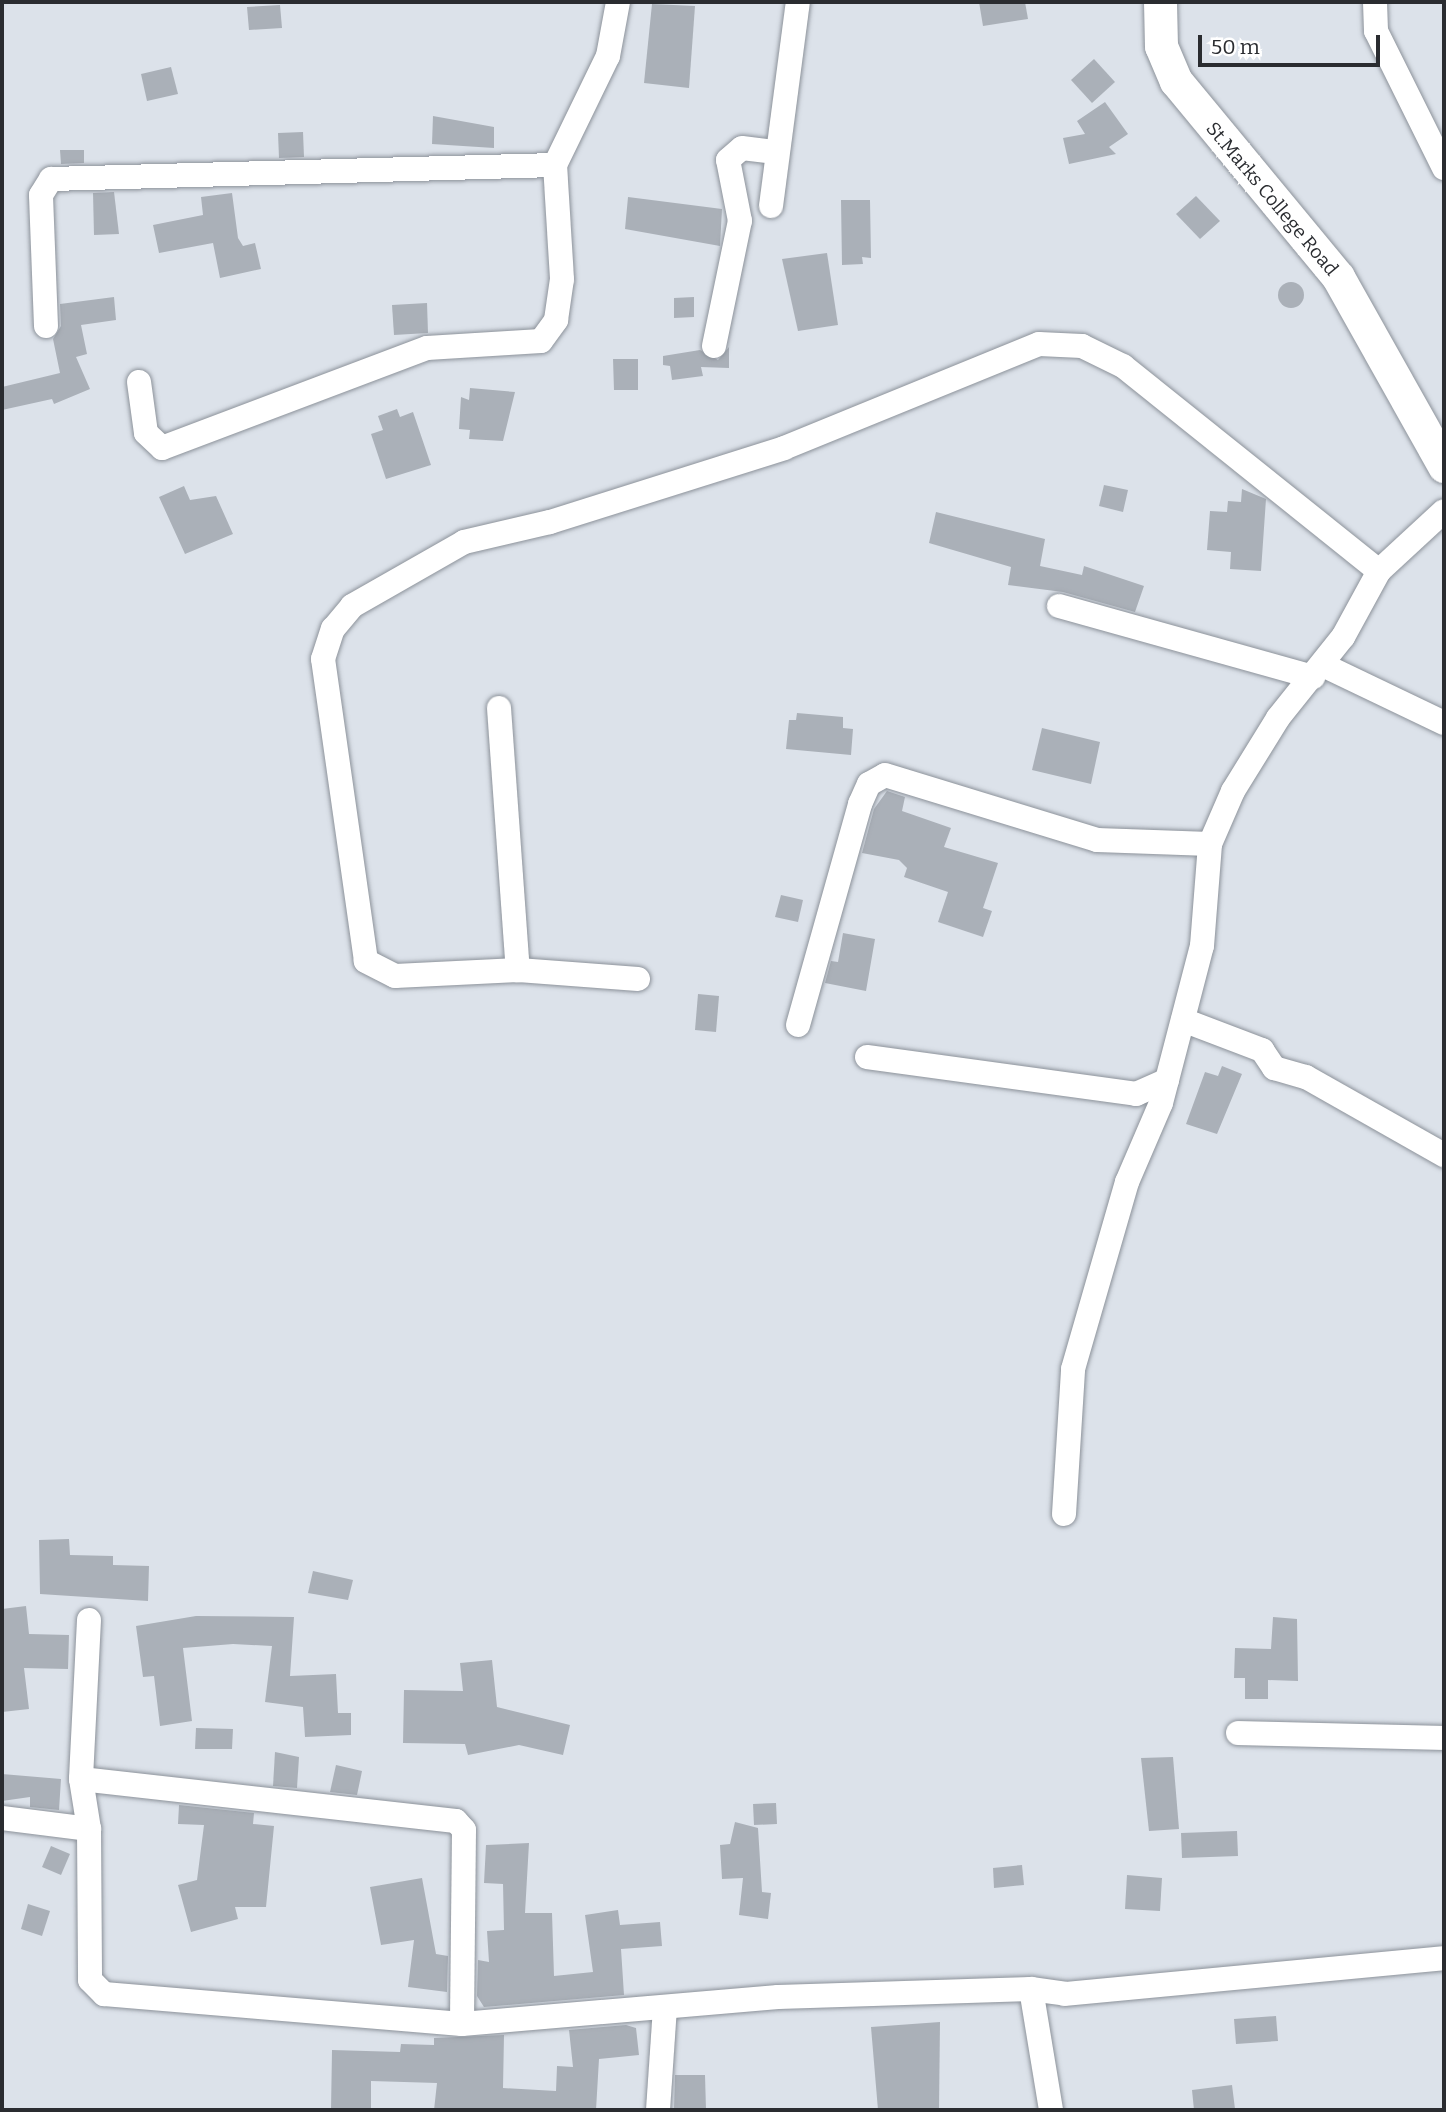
<!DOCTYPE html>
<style>
body{margin:0}
#map{position:relative;width:1446px;height:2112px;overflow:hidden;background:#dce2ea;font-family:Bitter,serif}
div>[style]{position:absolute}
[style*='--x']{left:calc(var(--x)*1px);top:calc(var(--y)*1px);width:calc(var(--w)*1px);rotate:calc(var(--a)*1deg)}
.building>*{inset:0;background:#aab0b8}
.round{border-radius:50%}
.roads{filter:drop-shadow(0 0 2px #8c929a) drop-shadow(0 0 2px #8c929a)}
.street>*{height:24px;margin:-12px;padding:0 12px;transform-origin:12px;border-radius:12px;background:#fff}
.secondary>*{height:33px;margin:-16.5px;padding:0 16.5px;transform-origin:16.5px;border-radius:16.5px;background:#fff}
span{translate:-50% -50%;white-space:nowrap;text-align:center;line-height:1.15;-webkit-text-stroke:7px #fff;paint-order:stroke}
.street-label{font-size:19px;color:#2a2c30}
.frame{position:absolute;inset:0;border:4px solid #2a2c30;pointer-events:none}
.scale{position:absolute;left:1198px;top:35px;width:182px;height:32px;box-sizing:border-box;border:4px solid #2a2c30;border-top:0;padding-left:9px;font-size:21px;line-height:24px;white-space:nowrap;color:#2a2c30;-webkit-text-stroke:5px #fff;paint-order:stroke}
</style>
<div id="map">
<div class="building">
<i style="clip-path:polygon(979px 2px,1025px 2px,1028px 19px,983px 26px)"></i>
<i style="clip-path:polygon(652px 4px,695px 6px,689px 88px,644px 83px)"></i>
<i style="clip-path:polygon(280px 5px,282px 28px,249px 30px,247px 7px)"></i>
<i style="clip-path:polygon(1094px 59px,1115px 82px,1092px 103px,1071px 80px)"></i>
<i style="clip-path:polygon(171px 67px,178px 94px,147px 101px,141px 74px)"></i>
<i style="clip-path:polygon(1105px 102px,1128px 134px,1109px 147px,1116px 154px,1069px 164px,1063px 138px,1085px 134px,1077px 121px)"></i>
<i style="clip-path:polygon(433px 116px,494px 127px,494px 148px,432px 144px)"></i>
<i style="clip-path:polygon(303px 132px,304px 157px,279px 158px,278px 133px)"></i>
<i style="clip-path:polygon(60px 150px,84px 150px,84px 163px,61px 164px)"></i>
<i style="clip-path:polygon(114px 192px,119px 234px,94px 235px,93px 193px)"></i>
<i style="clip-path:polygon(232px 193px,238px 238px,243px 246px,255px 243px,261px 269px,220px 278px,213px 243px,159px 253px,153px 225px,203px 215px,201px 197px)"></i>
<i style="clip-path:polygon(1196px 196px,1220px 221px,1200px 239px,1176px 214px)"></i>
<i style="clip-path:polygon(628px 197px,722px 209px,720px 246px,625px 229px)"></i>
<i style="clip-path:polygon(841px 200px,870px 200px,871px 258px,862px 257px,863px 264px,842px 265px)"></i>
<i style="clip-path:polygon(827px 253px,838px 325px,798px 331px,782px 259px)"></i>
<i class="round" style="left:1278px;top:282px;width:26px;height:26px"></i>
<i style="clip-path:polygon(114px 297px,116px 320px,81px 325px,87px 354px,76px 357px,90px 389px,54px 404px,52px 399px,2px 410px,2px 387px,60px 373px,53px 339px,61px 326px,60px 304px)"></i>
<i style="clip-path:polygon(694px 297px,694px 317px,674px 318px,674px 298px)"></i>
<i style="clip-path:polygon(427px 303px,428px 333px,394px 335px,392px 305px)"></i>
<i style="clip-path:polygon(729px 347px,729px 368px,701px 367px,703px 376px,672px 380px,670px 366px,663px 365px,663px 356px,700px 350px,718px 360px)"></i>
<i style="clip-path:polygon(613px 359px,638px 359px,638px 390px,614px 390px)"></i>
<i style="clip-path:polygon(470px 388px,515px 392px,503px 441px,469px 439px,470px 430px,459px 429px,461px 397px,469px 400px)"></i>
<i style="clip-path:polygon(397px 409px,400px 417px,413px 412px,431px 465px,386px 479px,371px 434px,383px 430px,378px 416px)"></i>
<i style="clip-path:polygon(1104px 485px,1128px 490px,1123px 512px,1099px 506px)"></i>
<i style="clip-path:polygon(184px 486px,190px 500px,216px 496px,233px 534px,185px 554px,159px 497px)"></i>
<i style="clip-path:polygon(1242px 489px,1266px 499px,1261px 571px,1230px 569px,1231px 552px,1207px 550px,1210px 511px,1227px 512px,1228px 501px,1241px 502px)"></i>
<i style="clip-path:polygon(936px 512px,1045px 539px,1040px 566px,1082px 575px,1084px 566px,1144px 586px,1135px 612px,1063px 592px,1008px 585px,1011px 567px,929px 543px)"></i>
<i style="clip-path:polygon(797px 713px,843px 717px,843px 728px,853px 729px,851px 755px,786px 749px,789px 720px,796px 720px)"></i>
<i style="clip-path:polygon(1042px 728px,1100px 742px,1091px 784px,1032px 770px)"></i>
<i style="clip-path:polygon(887px 791px,905px 797px,902px 811px,951px 828px,944px 847px,998px 863px,983px 908px,992px 911px,983px 937px,938px 922px,948px 892px,904px 877px,907px 868px,899px 860px,862px 853px,874px 809px)"></i>
<i style="clip-path:polygon(781px 895px,803px 900px,798px 922px,775px 917px)"></i>
<i style="clip-path:polygon(843px 933px,875px 939px,866px 991px,825px 983px,831px 961px,838px 962px)"></i>
<i style="clip-path:polygon(698px 994px,719px 996px,716px 1032px,695px 1030px)"></i>
<i style="clip-path:polygon(1222px 1066px,1242px 1074px,1217px 1134px,1186px 1124px,1205px 1072px,1218px 1076px)"></i>
<i style="clip-path:polygon(69px 1539px,70px 1555px,113px 1556px,113px 1565px,149px 1566px,148px 1601px,40px 1594px,39px 1540px)"></i>
<i style="clip-path:polygon(313px 1571px,353px 1580px,348px 1600px,308px 1593px)"></i>
<i style="clip-path:polygon(26px 1606px,29px 1634px,69px 1635px,68px 1669px,24px 1668px,29px 1709px,2px 1712px,2px 1609px)"></i>
<i style="clip-path:polygon(196px 1616px,294px 1617px,290px 1676px,336px 1674px,338px 1713px,351px 1713px,351px 1735px,305px 1737px,303px 1707px,265px 1702px,272px 1646px,233px 1644px,183px 1648px,192px 1721px,160px 1726px,154px 1676px,143px 1677px,136px 1626px)"></i>
<i style="clip-path:polygon(1273px 1617px,1297px 1619px,1298px 1681px,1268px 1680px,1268px 1699px,1245px 1699px,1245px 1678px,1234px 1678px,1235px 1648px,1271px 1649px)"></i>
<i style="clip-path:polygon(492px 1660px,497px 1707px,570px 1725px,563px 1755px,519px 1745px,468px 1755px,465px 1744px,403px 1743px,404px 1690px,463px 1691px,460px 1663px)"></i>
<i style="clip-path:polygon(196px 1728px,233px 1729px,232px 1749px,195px 1749px)"></i>
<i style="clip-path:polygon(275px 1752px,299px 1757px,297px 1788px,273px 1786px)"></i>
<i style="clip-path:polygon(1173px 1757px,1179px 1829px,1149px 1831px,1141px 1758px)"></i>
<i style="clip-path:polygon(336px 1765px,362px 1771px,357px 1795px,330px 1792px)"></i>
<i style="clip-path:polygon(2px 1774px,61px 1779px,59px 1810px,30px 1807px,30px 1797px,2px 1801px)"></i>
<i style="clip-path:polygon(776px 1803px,777px 1824px,754px 1825px,753px 1804px)"></i>
<i style="clip-path:polygon(179px 1805px,254px 1813px,253px 1824px,274px 1826px,266px 1907px,235px 1907px,238px 1919px,191px 1932px,178px 1885px,197px 1880px,204px 1825px,178px 1824px)"></i>
<i style="clip-path:polygon(735px 1822px,758px 1828px,762px 1892px,771px 1893px,768px 1919px,739px 1915px,743px 1878px,722px 1879px,720px 1845px,730px 1844px)"></i>
<i style="clip-path:polygon(1237px 1831px,1238px 1856px,1182px 1858px,1181px 1833px)"></i>
<i style="clip-path:polygon(529px 1843px,525px 1913px,552px 1913px,554px 1976px,593px 1972px,585px 1915px,618px 1910px,620px 1925px,660px 1922px,662px 1946px,621px 1949px,624px 1995px,484px 2007px,477px 1996px,478px 1960px,489px 1962px,487px 1931px,504px 1930px,503px 1884px,484px 1883px,486px 1845px)"></i>
<i style="clip-path:polygon(51px 1846px,70px 1854px,61px 1875px,42px 1867px)"></i>
<i style="clip-path:polygon(1022px 1865px,1024px 1885px,994px 1888px,993px 1868px)"></i>
<i style="clip-path:polygon(1127px 1875px,1162px 1878px,1160px 1911px,1125px 1909px)"></i>
<i style="clip-path:polygon(422px 1878px,436px 1954px,448px 1956px,447px 1992px,408px 1987px,414px 1940px,381px 1945px,370px 1887px)"></i>
<i style="clip-path:polygon(28px 1904px,50px 1911px,42px 1936px,21px 1929px)"></i>
<i style="clip-path:polygon(1276px 2016px,1278px 2041px,1236px 2044px,1234px 2019px)"></i>
<i style="clip-path:polygon(940px 2022px,939px 2110px,878px 2110px,871px 2027px)"></i>
<i style="clip-path:polygon(626px 2025px,636px 2028px,639px 2055px,599px 2059px,596px 2110px,434px 2110px,437px 2083px,371px 2081px,371px 2110px,331px 2110px,332px 2050px,400px 2052px,401px 2044px,434px 2045px,434px 2038px,504px 2035px,503px 2088px,556px 2091px,557px 2066px,573px 2067px,569px 2030px)"></i>
<i style="clip-path:polygon(675px 2075px,705px 2075px,706px 2110px,674px 2110px)"></i>
<i style="clip-path:polygon(1232px 2085px,1235px 2109px,1194px 2110px,1192px 2090px)"></i>
</div>
<div class="roads">
<div class="street">
<i style="--x:1375;--y:2;--w:29;--a:88"></i>
<i style="--x:1376;--y:31;--w:153;--a:63.6"></i>
<i style="--x:771;--y:206;--w:206;--a:-82.5"></i>
<i style="--x:46;--y:326;--w:131;--a:-92.2"></i>
<i style="--x:41;--y:195;--w:19;--a:-58"></i>
<i style="--x:51;--y:179;--w:504;--a:-1.59"></i>
<i style="--x:555;--y:165;--w:121;--a:-64.1"></i>
<i style="--x:608;--y:56;--w:55;--a:-79.5"></i>
<i style="--x:714;--y:346;--w:128;--a:-78.3"></i>
<i style="--x:740;--y:221;--w:62;--a:-101.1"></i>
<i style="--x:728;--y:160;--w:18;--a:-41"></i>
<i style="--x:742;--y:148;--w:32;--a:7"></i>
<i style="--x:139;--y:382;--w:51;--a:82.2"></i>
<i style="--x:146;--y:433;--w:22;--a:43"></i>
<i style="--x:162;--y:448;--w:283;--a:-20.7"></i>
<i style="--x:427;--y:348;--w:114;--a:-3.5"></i>
<i style="--x:541;--y:341;--w:26;--a:-54"></i>
<i style="--x:556;--y:320;--w:41;--a:-81.7"></i>
<i style="--x:562;--y:279;--w:114;--a:-93.5"></i>
<i style="--x:1059;--y:606;--w:264;--a:15.6"></i>
<i style="--x:1323;--y:665;--w:134;--a:25.6"></i>
<i style="--x:499;--y:708;--w:263;--a:85.9"></i>
<i style="--x:638;--y:979;--w:120;--a:-175.7"></i>
<i style="--x:518;--y:970;--w:123;--a:177.2"></i>
<i style="--x:395;--y:976;--w:33;--a:-153"></i>
<i style="--x:366;--y:961;--w:305;--a:-98.1"></i>
<i style="--x:323;--y:659;--w:32;--a:-72"></i>
<i style="--x:333;--y:629;--w:30;--a:-50"></i>
<i style="--x:352;--y:606;--w:129;--a:-29.7"></i>
<i style="--x:464;--y:542;--w:88;--a:-13.1"></i>
<i style="--x:550;--y:522;--w:245;--a:-17.5"></i>
<i style="--x:784;--y:448;--w:275;--a:-22.2"></i>
<i style="--x:1039;--y:344;--w:43;--a:2.7"></i>
<i style="--x:1082;--y:346;--w:46;--a:26"></i>
<i style="--x:1123;--y:366;--w:328;--a:38.7"></i>
<i style="--x:1183;--y:1020;--w:85;--a:20.8"></i>
<i style="--x:1262;--y:1050;--w:22;--a:56"></i>
<i style="--x:1274;--y:1068;--w:33;--a:16"></i>
<i style="--x:1306;--y:1077;--w:159;--a:29.5"></i>
<i style="--x:798;--y:1025;--w:230;--a:-74.3"></i>
<i style="--x:860;--y:804;--w:22;--a:-66"></i>
<i style="--x:869;--y:784;--w:18;--a:-29"></i>
<i style="--x:885;--y:775;--w:222;--a:17"></i>
<i style="--x:1097;--y:840;--w:113;--a:2"></i>
<i style="--x:867;--y:1057;--w:272;--a:7.8"></i>
<i style="--x:1136;--y:1094;--w:34;--a:-24"></i>
<i style="--x:1064;--y:1514;--w:145;--a:-86.4"></i>
<i style="--x:1073;--y:1369;--w:195;--a:-73.9"></i>
<i style="--x:1127;--y:1182;--w:86;--a:-66.7"></i>
<i style="--x:1161;--y:1103;--w:162;--a:-75.4"></i>
<i style="--x:1202;--y:946;--w:102;--a:-85.5"></i>
<i style="--x:1210;--y:844;--w:58;--a:-66.5"></i>
<i style="--x:1233;--y:791;--w:86;--a:-58.3"></i>
<i style="--x:1278;--y:718;--w:104;--a:-51.3"></i>
<i style="--x:1343;--y:637;--w:75;--a:-61.4"></i>
<i style="--x:1379;--y:571;--w:88;--a:-42.7"></i>
<i style="--x:89;--y:1620;--w:159;--a:92.9"></i>
<i style="--x:81;--y:1779;--w:51;--a:80.9"></i>
<i style="--x:89;--y:1829;--w:151;--a:89.6"></i>
<i style="--x:90;--y:1980;--w:20;--a:45"></i>
<i style="--x:104;--y:1994;--w:359;--a:4.8"></i>
<i style="--x:462;--y:2024;--w:317;--a:-4.9"></i>
<i style="--x:778;--y:1997;--w:253;--a:-1.8"></i>
<i style="--x:1031;--y:1989;--w:34;--a:8"></i>
<i style="--x:1065;--y:1994;--w:381;--a:-5.4"></i>
<i style="--x:1238;--y:1733;--w:206;--a:1.4"></i>
<i style="--x:81;--y:1779;--w:377;--a:6.4"></i>
<i style="--x:456;--y:1821;--w:12;--a:48"></i>
<i style="--x:464;--y:1830;--w:194;--a:90.6"></i>
<i style="--x:2;--y:1818;--w:88;--a:7.2"></i>
<i style="--x:1031;--y:1989;--w:123;--a:80.6"></i>
<i style="--x:658;--y:2110;--w:102;--a:-86.1"></i>
</div>
<div class="secondary">
<i style="--x:1160;--y:2;--w:44;--a:88.7"></i>
<i style="--x:1161;--y:46;--w:38;--a:67"></i>
<i style="--x:1176;--y:81;--w:254;--a:50.4"></i>
<i style="--x:1338;--y:277;--w:217;--a:60.7"></i>
</div>
</div>
<div class="street-label">
<span style="left:1272px;top:199px;rotate:50deg">St.Marks College Road</span>
</div>
<div class="frame"></div>
<div class="scale">50 m</div>
</div>
